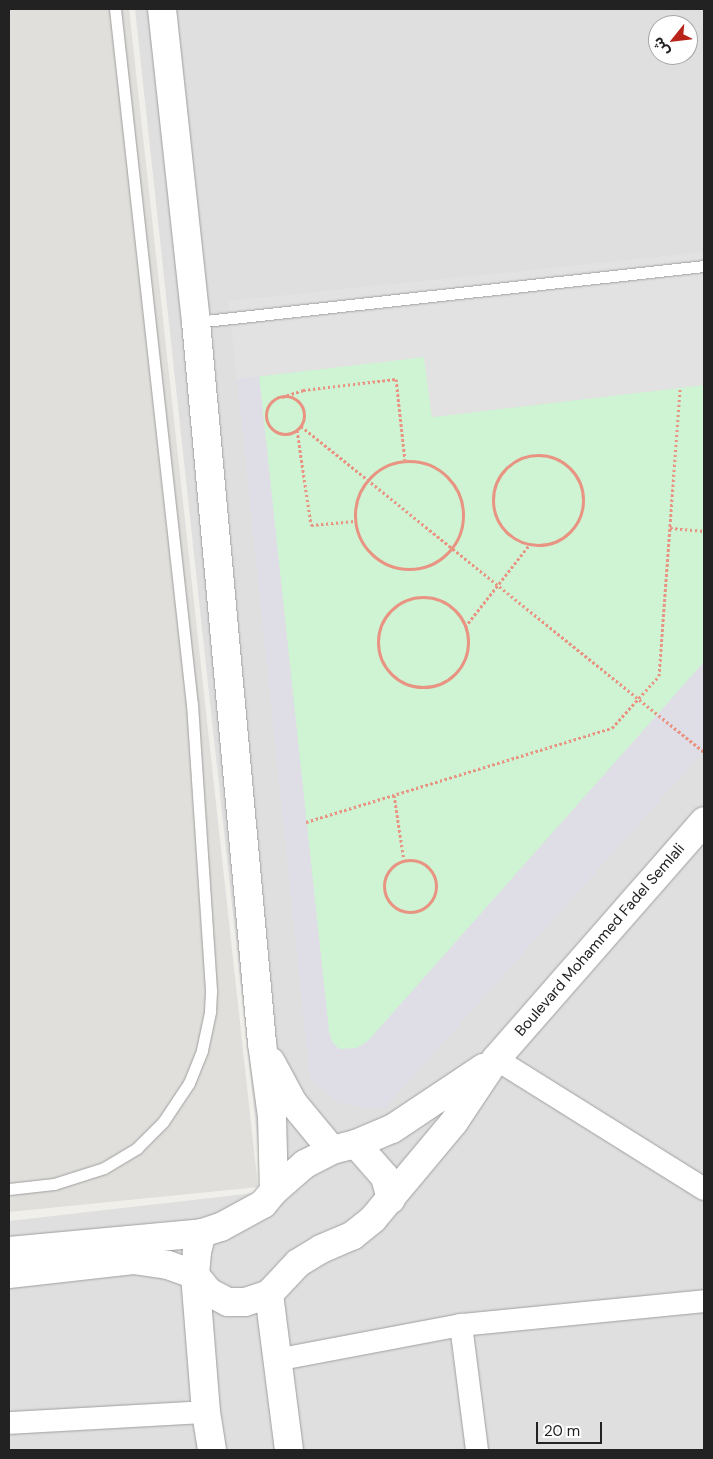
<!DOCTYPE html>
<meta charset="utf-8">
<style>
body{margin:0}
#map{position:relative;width:713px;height:1459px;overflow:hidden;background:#f1efea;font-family:"DM Sans","Noto Sans Arabic",sans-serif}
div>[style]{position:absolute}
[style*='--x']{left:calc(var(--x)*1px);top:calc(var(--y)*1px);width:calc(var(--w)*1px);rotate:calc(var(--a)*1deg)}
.residential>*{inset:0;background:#e0dfdf}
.airport>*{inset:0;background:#e0dfdb}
.park>*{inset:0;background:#cef4d3}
.parking>*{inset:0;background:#e2e2e2}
.plaza>*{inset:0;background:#dfdee6}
.path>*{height:3px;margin-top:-1.5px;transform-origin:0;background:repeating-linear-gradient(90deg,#e99382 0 2.5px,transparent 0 5px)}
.path>.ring{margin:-1.5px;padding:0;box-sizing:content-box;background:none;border:3px solid #e99382;border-radius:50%}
.roads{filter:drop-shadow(0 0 1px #9f9f9f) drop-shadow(0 0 1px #9f9f9f)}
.service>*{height:11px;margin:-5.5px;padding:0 5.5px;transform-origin:5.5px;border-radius:5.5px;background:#fff}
.minor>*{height:22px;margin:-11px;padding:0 11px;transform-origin:11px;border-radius:11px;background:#fff}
.tertiary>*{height:28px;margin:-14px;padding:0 14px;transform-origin:14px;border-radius:14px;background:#fff}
span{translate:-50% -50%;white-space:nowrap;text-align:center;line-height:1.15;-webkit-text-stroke:4.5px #fff;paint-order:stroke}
.street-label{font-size:15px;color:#222}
.frame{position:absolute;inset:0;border:10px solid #222;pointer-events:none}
.north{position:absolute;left:648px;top:15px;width:50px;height:50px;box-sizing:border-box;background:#fff;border:1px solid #a7a7a7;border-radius:50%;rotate:241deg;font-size:14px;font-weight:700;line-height:20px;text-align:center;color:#222}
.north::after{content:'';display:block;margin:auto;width:18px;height:22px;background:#b9241a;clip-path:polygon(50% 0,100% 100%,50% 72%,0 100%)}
.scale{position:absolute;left:536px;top:1422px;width:66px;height:22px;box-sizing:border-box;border:2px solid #222;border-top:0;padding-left:6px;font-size:15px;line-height:18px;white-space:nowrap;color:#222;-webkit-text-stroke:4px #fff;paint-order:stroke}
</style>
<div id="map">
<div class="residential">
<i style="clip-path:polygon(evenodd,135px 9px,704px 9px,704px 1450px,9px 1450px,9px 1221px,263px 1192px,135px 9px,658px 25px,688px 25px,688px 55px,658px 55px,658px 25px)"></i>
</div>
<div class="airport">
<i style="clip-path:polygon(9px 9px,129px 9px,258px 1187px,9px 1212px)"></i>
</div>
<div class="park">
<i style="clip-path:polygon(424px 357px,432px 417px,704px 385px,704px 662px,368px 1041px,357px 1048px,347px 1050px,339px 1049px,332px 1042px,329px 1032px,259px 376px)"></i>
</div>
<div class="parking">
<i style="clip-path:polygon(704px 252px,704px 385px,432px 417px,424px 357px,237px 379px,228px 301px)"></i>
</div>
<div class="plaza">
<i style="clip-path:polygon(259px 376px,329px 1032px,332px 1042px,339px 1049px,357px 1048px,368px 1041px,704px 662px,704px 751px,385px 1108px,362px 1108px,339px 1102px,310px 1080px,237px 379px)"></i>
</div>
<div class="path">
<i class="ring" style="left:266px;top:396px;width:35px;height:35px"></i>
<i style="--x:282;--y:397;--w:22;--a:-18"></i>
<i style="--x:303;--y:390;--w:94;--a:-6.7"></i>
<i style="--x:396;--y:379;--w:81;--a:83.7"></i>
<i style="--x:301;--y:426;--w:518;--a:38.97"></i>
<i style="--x:297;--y:430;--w:96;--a:81.6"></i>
<i style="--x:311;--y:525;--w:44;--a:-5.2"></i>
<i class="ring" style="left:493px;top:455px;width:87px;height:87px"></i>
<i class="ring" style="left:355px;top:461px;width:105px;height:105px"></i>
<i style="--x:670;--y:528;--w:34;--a:5"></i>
<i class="ring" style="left:378px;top:597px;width:87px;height:87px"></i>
<i style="--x:465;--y:627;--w:105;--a:-51.9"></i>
<i style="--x:394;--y:795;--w:66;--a:81.3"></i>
<i style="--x:306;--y:822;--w:320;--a:-17.1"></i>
<i style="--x:612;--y:728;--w:70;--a:-47.9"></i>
<i style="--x:659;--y:676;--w:289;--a:-85.8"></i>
<i class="ring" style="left:384px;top:860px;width:49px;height:49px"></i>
</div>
<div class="roads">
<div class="service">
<i style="--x:196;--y:322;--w:511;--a:-6.29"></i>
<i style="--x:9;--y:1189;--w:45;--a:-6.3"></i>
<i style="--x:54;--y:1184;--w:52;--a:-17.7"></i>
<i style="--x:104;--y:1168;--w:39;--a:-31"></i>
<i style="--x:137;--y:1148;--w:37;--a:-45"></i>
<i style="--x:163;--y:1122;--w:47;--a:-56.3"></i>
<i style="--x:189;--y:1083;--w:35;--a:-68"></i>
<i style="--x:202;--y:1050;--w:40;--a:-78"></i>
<i style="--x:210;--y:1011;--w:21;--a:-87"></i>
<i style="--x:211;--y:990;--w:286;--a:-93.8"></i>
<i style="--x:192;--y:705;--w:700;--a:-96.31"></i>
</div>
<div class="minor">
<i style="--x:496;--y:1059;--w:245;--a:32"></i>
<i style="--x:461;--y:1325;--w:126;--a:82.7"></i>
<i style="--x:276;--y:1360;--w:188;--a:-10.7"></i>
<i style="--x:461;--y:1325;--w:244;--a:-5.6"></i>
<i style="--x:9;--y:1423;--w:197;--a:-3.2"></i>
</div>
<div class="tertiary">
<i style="--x:162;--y:9;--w:315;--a:83.8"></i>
<i style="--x:196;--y:322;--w:724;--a:84.77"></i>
<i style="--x:262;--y:1043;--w:75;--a:82.3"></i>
<i style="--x:272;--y:1117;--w:74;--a:88.5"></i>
<i style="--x:271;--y:1062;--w:47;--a:61.8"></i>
<i style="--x:293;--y:1103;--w:61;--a:50.3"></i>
<i style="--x:356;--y:1144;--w:44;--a:48.7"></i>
<i style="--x:385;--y:1177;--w:23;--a:75"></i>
<i style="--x:202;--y:1233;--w:20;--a:105"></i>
<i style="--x:197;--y:1252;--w:23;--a:95"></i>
<i style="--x:195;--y:1275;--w:137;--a:85.4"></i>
<i style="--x:206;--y:1412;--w:38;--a:81"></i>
<i style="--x:9;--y:1251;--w:194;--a:-5.3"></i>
<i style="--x:202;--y:1233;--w:20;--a:-18"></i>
<i style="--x:221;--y:1227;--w:48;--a:-28.7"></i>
<i style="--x:263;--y:1204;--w:17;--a:-50"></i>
<i style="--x:274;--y:1191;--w:41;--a:-41.1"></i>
<i style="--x:305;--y:1164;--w:30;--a:-27"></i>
<i style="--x:332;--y:1150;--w:25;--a:-14"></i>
<i style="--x:356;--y:1144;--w:39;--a:-23"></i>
<i style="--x:392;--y:1129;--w:110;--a:-33.8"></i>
<i style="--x:9;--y:1274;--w:125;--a:-6.4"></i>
<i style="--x:133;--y:1260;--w:35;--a:8"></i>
<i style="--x:168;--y:1265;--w:29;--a:20"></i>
<i style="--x:195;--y:1275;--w:22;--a:51"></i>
<i style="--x:209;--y:1292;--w:21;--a:28"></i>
<i style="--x:228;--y:1302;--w:17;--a:0"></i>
<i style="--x:245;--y:1302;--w:25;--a:-18"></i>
<i style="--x:269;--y:1294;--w:42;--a:-46.9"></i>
<i style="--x:298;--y:1263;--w:27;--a:-31"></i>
<i style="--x:321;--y:1249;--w:34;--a:-23"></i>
<i style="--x:352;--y:1236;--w:27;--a:-39"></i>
<i style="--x:373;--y:1219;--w:126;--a:-50.1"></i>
<i style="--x:454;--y:1122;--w:76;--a:-56.3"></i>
<i style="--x:496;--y:1059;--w:316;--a:-48.8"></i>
<i style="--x:269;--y:1294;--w:157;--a:82.7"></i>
</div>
</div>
<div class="street-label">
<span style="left:600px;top:940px;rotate:-49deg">Boulevard Mohammed Fadel Semlali</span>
</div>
<div class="frame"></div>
<div class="north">ش</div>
<div class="scale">20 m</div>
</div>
